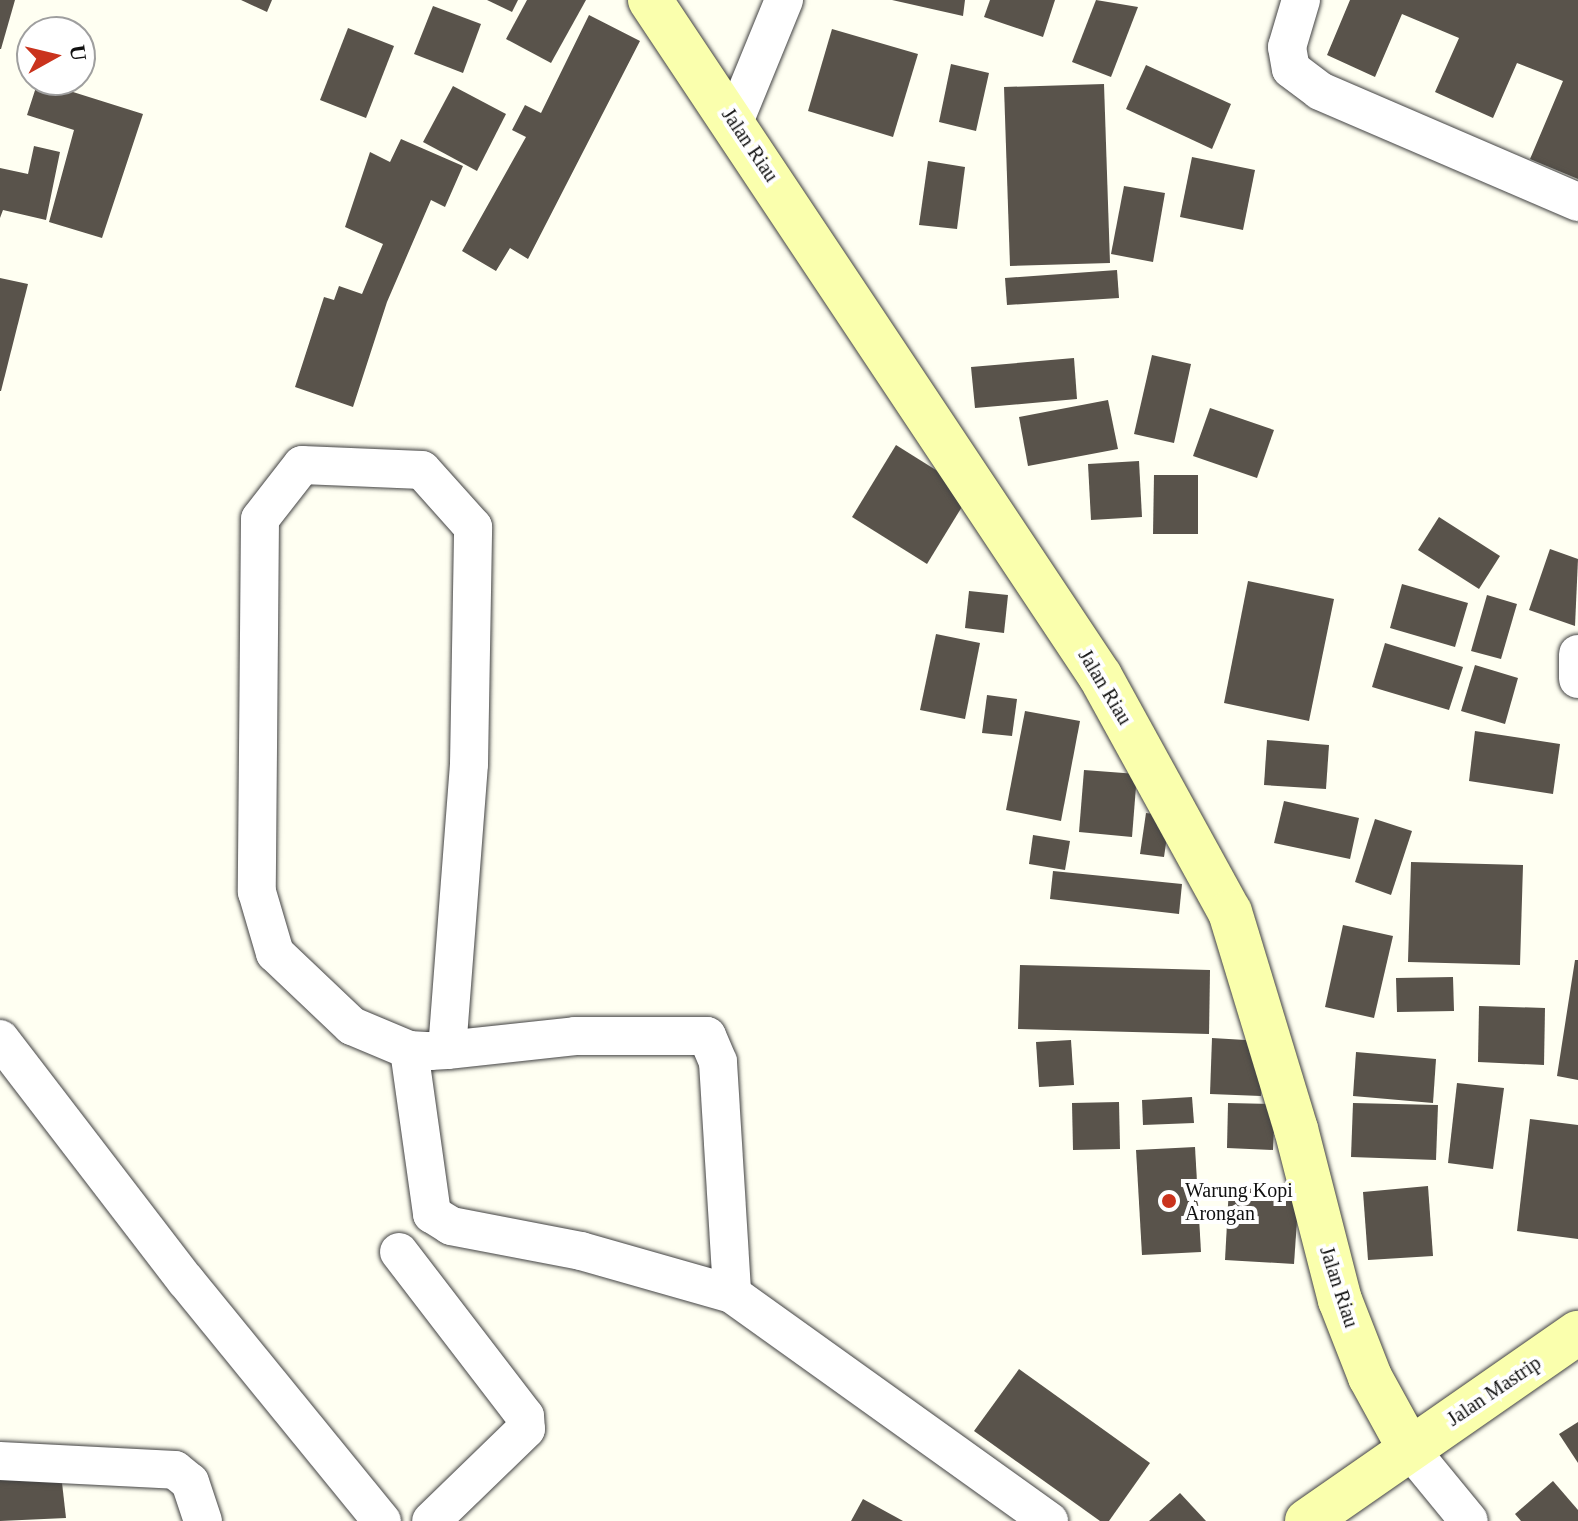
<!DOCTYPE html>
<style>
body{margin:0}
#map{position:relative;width:1578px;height:1521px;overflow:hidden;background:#fffff2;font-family:Georgia,serif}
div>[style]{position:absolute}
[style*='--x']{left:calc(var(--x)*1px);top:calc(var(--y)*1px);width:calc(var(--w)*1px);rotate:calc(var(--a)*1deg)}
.building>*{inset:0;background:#59534b}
.roads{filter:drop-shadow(0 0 2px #434343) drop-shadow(0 0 2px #434343)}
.minor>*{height:38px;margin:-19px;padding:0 19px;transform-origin:19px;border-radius:19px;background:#fff}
.secondary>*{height:44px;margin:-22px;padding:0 22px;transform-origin:22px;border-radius:22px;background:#faffad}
.dots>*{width:22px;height:22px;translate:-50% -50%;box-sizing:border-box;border:4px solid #fff;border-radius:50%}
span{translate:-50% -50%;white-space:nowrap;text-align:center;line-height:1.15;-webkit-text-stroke:8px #fff;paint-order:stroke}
.street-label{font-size:20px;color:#101010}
.poi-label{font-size:20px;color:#101010}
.left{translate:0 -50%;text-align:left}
.north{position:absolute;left:16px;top:16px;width:80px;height:80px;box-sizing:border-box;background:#fff;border:2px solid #9f9f9f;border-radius:50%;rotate:82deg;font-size:22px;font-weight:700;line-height:32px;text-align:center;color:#101010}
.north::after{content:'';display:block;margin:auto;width:28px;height:36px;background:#ca331d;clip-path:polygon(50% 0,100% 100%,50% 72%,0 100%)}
</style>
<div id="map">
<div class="building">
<i style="clip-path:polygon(0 0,15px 0,1px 49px,0 49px)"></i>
<i style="clip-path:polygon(241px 0,272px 0,267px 12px)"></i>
<i style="clip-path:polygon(487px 0,518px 0,512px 12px)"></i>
<i style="clip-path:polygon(527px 0,586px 0,551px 63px,506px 39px)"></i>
<i style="clip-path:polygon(892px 0,965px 0,963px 16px)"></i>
<i style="clip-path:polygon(990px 0,1055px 0,1043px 37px,984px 17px)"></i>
<i style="clip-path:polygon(1096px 0,1138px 7px,1111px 77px,1072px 62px)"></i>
<i style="clip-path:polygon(1350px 0,1578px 0,1578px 179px,1530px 159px,1563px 81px,1517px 63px,1493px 118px,1435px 92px,1459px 38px,1402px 14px,1375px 77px,1327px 55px)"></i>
<i style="clip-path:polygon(433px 6px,481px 24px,463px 73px,414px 54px)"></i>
<i style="clip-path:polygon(589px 15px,640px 41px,528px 259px,510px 248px,496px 271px,462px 251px,526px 137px,512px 130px,525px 105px,541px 113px)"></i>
<i style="clip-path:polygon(348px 28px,394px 46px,366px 118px,320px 100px)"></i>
<i style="clip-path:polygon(832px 29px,918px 54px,893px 137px,808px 111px)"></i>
<i style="clip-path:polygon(951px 64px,989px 73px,976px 131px,939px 122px)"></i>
<i style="clip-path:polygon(1146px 65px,1231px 104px,1212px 149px,1126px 109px)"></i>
<i style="clip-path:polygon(38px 81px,143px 114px,102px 238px,49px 222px,74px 130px,27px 115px)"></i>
<i style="clip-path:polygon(1104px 84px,1110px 263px,1010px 266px,1004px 87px)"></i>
<i style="clip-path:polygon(453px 86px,506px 114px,477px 171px,423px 142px)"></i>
<i style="clip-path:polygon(401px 139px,463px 166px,445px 207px,431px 200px,387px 302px,353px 407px,295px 387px,324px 297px,334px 300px,339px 286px,362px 294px,383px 244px,345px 227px,370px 152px,390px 162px)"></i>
<i style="clip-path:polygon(34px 146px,60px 152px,46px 220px,3px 210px,0 218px,0 168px,28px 174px)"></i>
<i style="clip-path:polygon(1192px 157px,1255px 170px,1243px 230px,1180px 217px)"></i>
<i style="clip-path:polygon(928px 161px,965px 167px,957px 229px,919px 225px)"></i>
<i style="clip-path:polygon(1124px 186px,1165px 193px,1153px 262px,1111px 254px)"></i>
<i style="clip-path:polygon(1117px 270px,1119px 298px,1007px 305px,1005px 278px)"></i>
<i style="clip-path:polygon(0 278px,28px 284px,1px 391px,0 391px)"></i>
<i style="clip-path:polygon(1152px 355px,1191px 364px,1174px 443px,1134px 434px)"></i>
<i style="clip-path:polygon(1074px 358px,1077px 399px,975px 408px,971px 367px)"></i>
<i style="clip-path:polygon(1108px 400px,1118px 449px,1028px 466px,1019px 417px)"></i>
<i style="clip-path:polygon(1210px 408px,1274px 430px,1257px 478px,1193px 456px)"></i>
<i style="clip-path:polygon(896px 445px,971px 492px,927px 564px,852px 517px)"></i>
<i style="clip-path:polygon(1139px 461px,1142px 517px,1091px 520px,1088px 464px)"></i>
<i style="clip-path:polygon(1154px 475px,1198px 475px,1198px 534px,1153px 534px)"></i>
<i style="clip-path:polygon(1439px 517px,1500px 556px,1479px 589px,1418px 550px)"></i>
<i style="clip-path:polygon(1550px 549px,1578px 559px,1575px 626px,1529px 610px)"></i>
<i style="clip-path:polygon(1248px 581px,1334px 599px,1309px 721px,1224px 703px)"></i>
<i style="clip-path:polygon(1402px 584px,1468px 603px,1455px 647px,1390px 628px)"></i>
<i style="clip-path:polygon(969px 591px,1008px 595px,1004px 633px,965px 628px)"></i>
<i style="clip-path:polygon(1487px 595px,1517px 604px,1501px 659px,1471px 651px)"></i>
<i style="clip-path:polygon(936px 634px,980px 643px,965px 719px,920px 710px)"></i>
<i style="clip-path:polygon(1385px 643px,1463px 667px,1449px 710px,1372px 687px)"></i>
<i style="clip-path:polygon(1475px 665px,1518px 678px,1505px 724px,1461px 711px)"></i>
<i style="clip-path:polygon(987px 695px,1017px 699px,1012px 736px,982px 733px)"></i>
<i style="clip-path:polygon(1025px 711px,1080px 721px,1061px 821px,1006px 810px)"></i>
<i style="clip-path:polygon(1475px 731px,1560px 744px,1553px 794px,1469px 781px)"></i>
<i style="clip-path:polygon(1267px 740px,1329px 745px,1326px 789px,1264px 785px)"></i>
<i style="clip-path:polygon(1084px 770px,1137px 774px,1132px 837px,1079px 832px)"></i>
<i style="clip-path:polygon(1284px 801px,1359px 818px,1350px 859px,1274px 843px)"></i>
<i style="clip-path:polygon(1146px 813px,1170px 816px,1164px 857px,1140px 854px)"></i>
<i style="clip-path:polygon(1375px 819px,1412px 831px,1391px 895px,1355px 882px)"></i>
<i style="clip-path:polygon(1033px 835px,1070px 841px,1065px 870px,1029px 864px)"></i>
<i style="clip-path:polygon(1411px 862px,1523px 865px,1520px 965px,1408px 962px)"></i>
<i style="clip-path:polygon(1053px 871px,1182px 884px,1179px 914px,1050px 899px)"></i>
<i style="clip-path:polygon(1343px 925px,1393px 936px,1374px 1018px,1325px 1007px)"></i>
<i style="clip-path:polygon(1575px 960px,1578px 960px,1578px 1080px,1557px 1076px)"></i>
<i style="clip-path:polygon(1020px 965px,1210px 970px,1209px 1034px,1018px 1029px)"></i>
<i style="clip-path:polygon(1453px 977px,1454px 1011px,1397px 1012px,1396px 978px)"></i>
<i style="clip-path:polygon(1479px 1006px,1545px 1008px,1544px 1065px,1478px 1062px)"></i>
<i style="clip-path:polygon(1212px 1038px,1262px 1041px,1261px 1096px,1210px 1094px)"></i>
<i style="clip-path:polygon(1071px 1040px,1074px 1085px,1039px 1087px,1036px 1042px)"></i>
<i style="clip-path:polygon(1356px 1052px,1436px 1059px,1433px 1103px,1353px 1096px)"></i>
<i style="clip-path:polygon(1457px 1083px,1504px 1088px,1493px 1169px,1448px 1163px)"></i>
<i style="clip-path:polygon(1192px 1097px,1194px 1123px,1143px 1125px,1142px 1100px)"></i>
<i style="clip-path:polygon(1119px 1102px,1120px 1149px,1073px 1150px,1072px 1103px)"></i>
<i style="clip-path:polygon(1228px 1103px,1275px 1104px,1273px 1150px,1227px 1148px)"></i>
<i style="clip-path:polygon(1353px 1103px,1438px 1105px,1436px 1160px,1351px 1157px)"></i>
<i style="clip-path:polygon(1530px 1119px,1578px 1125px,1578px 1239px,1517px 1231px)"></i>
<i style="clip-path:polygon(1195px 1147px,1201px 1252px,1142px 1255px,1136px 1150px)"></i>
<i style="clip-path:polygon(1428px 1186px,1433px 1256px,1368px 1260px,1363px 1192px)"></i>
<i style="clip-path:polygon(1229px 1187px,1299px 1191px,1294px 1264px,1225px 1260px)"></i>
<i style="clip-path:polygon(1019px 1369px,1150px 1463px,1109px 1521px,1100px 1521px,974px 1431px)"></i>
<i style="clip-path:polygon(1578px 1422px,1578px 1463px,1559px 1434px)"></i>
<i style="clip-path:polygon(60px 1465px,66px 1518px,0 1521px,0 1472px)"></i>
<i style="clip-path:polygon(1553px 1481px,1578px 1510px,1578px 1521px,1521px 1521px,1515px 1514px)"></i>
<i style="clip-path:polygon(1180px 1493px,1206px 1521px,1149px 1521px)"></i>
<i style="clip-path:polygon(863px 1499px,903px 1521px,851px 1521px)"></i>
</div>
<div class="roads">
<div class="minor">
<i style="--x:1301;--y:0;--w:49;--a:106.6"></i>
<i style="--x:1287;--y:47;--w:22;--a:80"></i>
<i style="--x:1291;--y:69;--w:36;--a:37"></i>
<i style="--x:1320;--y:91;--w:281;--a:23.3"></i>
<i style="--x:734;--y:122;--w:132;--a:-67.7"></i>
<i style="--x:1578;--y:654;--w:25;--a:90"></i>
<i style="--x:0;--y:1039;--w:305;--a:52.5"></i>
<i style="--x:186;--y:1281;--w:310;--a:50.8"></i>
<i style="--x:409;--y:1050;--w:166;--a:82"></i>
<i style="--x:432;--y:1214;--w:22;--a:32"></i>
<i style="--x:451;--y:1226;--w:132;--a:10.9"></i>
<i style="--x:581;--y:1251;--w:157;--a:15.9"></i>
<i style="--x:732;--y:1294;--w:390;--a:35.6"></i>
<i style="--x:447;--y:1050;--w:287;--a:-85.6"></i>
<i style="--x:469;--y:764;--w:237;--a:-89"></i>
<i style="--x:473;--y:527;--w:76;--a:-131.8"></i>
<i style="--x:422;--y:470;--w:120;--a:-177.6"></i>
<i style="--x:302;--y:465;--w:68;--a:127.9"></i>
<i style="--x:260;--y:519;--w:373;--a:90.5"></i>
<i style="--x:257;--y:892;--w:64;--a:73.6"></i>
<i style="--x:275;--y:953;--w:106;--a:43.5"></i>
<i style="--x:352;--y:1026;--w:62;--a:22.8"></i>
<i style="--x:409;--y:1050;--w:21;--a:3"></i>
<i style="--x:430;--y:1051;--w:17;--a:-3"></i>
<i style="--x:447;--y:1050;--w:129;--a:-6.2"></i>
<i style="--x:575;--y:1036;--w:132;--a:0"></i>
<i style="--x:707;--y:1036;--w:28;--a:67"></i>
<i style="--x:718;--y:1062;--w:232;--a:86.5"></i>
<i style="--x:399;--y:1252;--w:207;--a:52.5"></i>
<i style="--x:525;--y:1416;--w:13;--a:86"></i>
<i style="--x:526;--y:1429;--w:132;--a:135.9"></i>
<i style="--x:1409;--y:1448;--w:94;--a:50.6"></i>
<i style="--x:0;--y:1461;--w:175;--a:2.9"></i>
<i style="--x:175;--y:1470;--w:19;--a:39"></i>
<i style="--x:190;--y:1482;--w:41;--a:71.6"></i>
</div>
<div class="secondary">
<i style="--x:650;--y:0;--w:812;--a:56.35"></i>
<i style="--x:1100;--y:676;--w:269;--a:61.2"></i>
<i style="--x:1230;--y:912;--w:227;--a:73.1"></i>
<i style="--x:1296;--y:1129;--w:177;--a:75.6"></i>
<i style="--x:1340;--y:1300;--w:83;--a:68.7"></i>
<i style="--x:1370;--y:1377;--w:81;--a:61.2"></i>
<i style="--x:1307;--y:1521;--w:330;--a:-34.8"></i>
</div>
</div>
<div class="dots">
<i style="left:1169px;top:1201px;background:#ca331d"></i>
</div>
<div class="street-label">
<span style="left:750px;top:145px;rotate:56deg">Jalan Riau</span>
<span style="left:1105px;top:687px;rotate:59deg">Jalan Riau</span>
<span style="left:1339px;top:1287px;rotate:72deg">Jalan Riau</span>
<span style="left:1494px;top:1391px;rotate:-34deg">Jalan Mastrip</span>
</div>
<div class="poi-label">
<span class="left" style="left:1185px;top:1202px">Warung Kopi<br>Arongan</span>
</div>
<div class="north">U</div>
</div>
